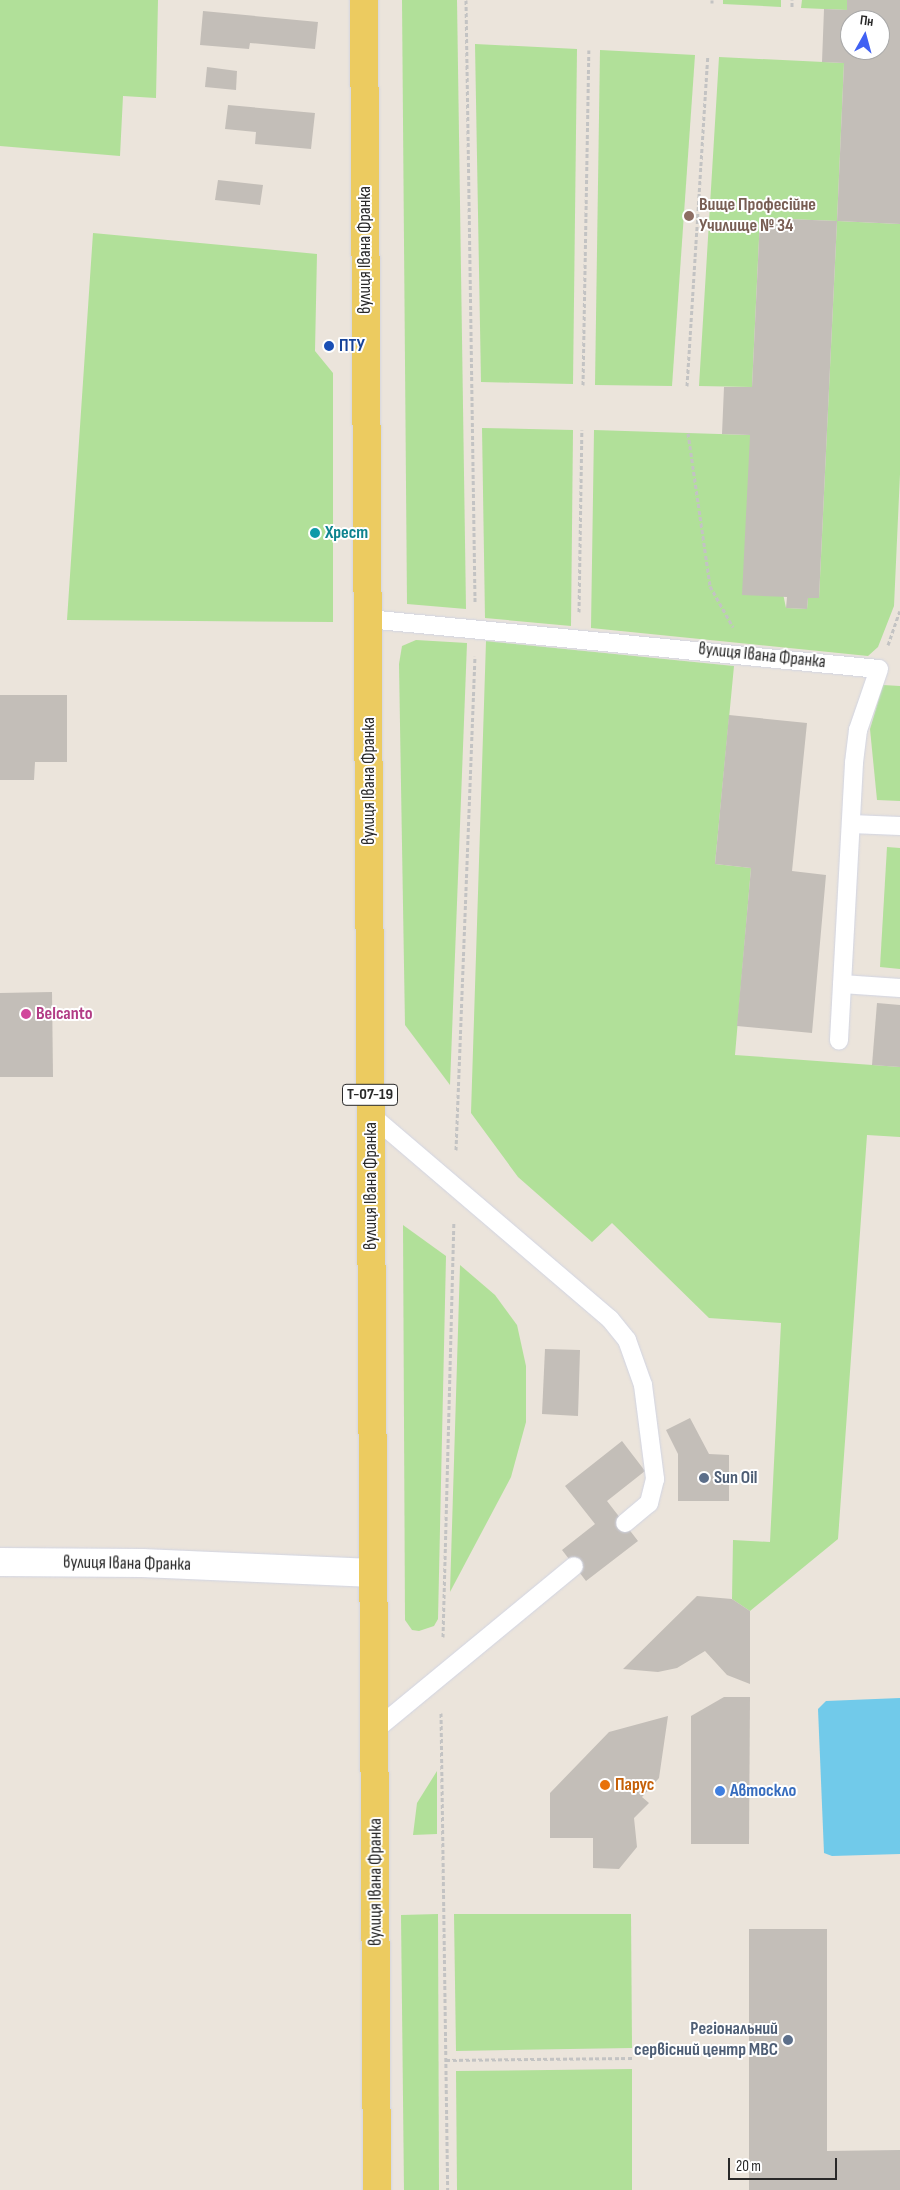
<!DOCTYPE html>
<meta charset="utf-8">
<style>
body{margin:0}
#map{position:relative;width:900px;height:2190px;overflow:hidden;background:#ebe4db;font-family:"Sofia Sans Condensed",sans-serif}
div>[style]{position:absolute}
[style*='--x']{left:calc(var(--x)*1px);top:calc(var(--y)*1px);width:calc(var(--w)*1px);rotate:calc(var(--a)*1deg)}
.green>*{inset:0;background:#b1e099}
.water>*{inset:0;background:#71caea}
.building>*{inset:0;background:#c3beb8}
.path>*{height:3px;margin-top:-1.5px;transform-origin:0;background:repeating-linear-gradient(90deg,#c3c3c3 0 4px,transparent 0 6.5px)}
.roads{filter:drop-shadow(0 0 1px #d1d4e2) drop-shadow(0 0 1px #d1d4e2)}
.service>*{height:18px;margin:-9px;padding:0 9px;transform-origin:9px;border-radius:9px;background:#fff}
.minor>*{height:28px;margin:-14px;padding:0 14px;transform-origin:14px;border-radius:14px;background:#fff}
.primary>*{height:28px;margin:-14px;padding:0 14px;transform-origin:14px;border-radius:14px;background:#eccb60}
.dots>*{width:14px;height:14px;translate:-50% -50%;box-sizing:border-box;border:2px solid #fff;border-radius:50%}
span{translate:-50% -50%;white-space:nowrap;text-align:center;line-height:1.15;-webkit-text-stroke:4px #fff;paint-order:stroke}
.shield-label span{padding:1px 4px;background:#fff;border:1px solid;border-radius:4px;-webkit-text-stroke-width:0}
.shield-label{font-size:16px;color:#292929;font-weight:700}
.education-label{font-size:18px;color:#785e54;font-weight:700}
.left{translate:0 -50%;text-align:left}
.street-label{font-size:18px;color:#292929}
.transit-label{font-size:18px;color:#164399;font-weight:700}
.culture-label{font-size:18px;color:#0d838f;font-weight:700}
.hotel-label{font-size:18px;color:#b23c85;font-weight:700}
.service-label{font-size:18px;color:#4e5e75;font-weight:700}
.right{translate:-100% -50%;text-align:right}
.food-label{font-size:18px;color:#c56008;font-weight:700}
.shop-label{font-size:18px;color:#366cbe;font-weight:700}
.north{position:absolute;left:840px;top:10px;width:50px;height:50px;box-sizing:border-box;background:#fff;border:1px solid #a9a9a9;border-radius:50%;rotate:7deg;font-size:14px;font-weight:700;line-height:20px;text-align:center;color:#292929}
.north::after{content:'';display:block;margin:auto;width:18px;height:22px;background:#4061f3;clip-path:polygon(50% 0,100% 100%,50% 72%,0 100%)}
.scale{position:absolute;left:728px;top:2158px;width:109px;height:22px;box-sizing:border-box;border:2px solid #292929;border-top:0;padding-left:6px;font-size:15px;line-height:18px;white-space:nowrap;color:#292929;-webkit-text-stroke:4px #fff;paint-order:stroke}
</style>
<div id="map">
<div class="green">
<i style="clip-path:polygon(0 0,158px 0,156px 98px,123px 96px,120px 156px,0 146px)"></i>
<i style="clip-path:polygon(402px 0,457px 0,466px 609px,407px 604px)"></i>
<i style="clip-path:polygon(723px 0,781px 0,781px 7px,723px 4px)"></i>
<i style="clip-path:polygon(802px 0,847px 0,847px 10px,801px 8px)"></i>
<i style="clip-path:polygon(475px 44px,577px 49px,573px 384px,481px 382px)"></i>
<i style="clip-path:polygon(600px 50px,695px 55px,672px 386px,595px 385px)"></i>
<i style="clip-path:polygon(719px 57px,844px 63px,837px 221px,900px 224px,900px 474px,894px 606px,878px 647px,868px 656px,591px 628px,594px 430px,750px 435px,786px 608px,807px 609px,808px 598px,819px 598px,837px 221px,760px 218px,752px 387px,699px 386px)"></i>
<i style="clip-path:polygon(93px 233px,317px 254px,315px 351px,333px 373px,333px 622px,67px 620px)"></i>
<i style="clip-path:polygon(482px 428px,573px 430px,571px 626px,485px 618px)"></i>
<i style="clip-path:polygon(416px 640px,467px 643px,450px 1085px,405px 1025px,399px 664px,402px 646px)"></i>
<i style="clip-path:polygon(486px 641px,734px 666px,715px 864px,751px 868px,735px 1055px,900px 1067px,900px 1137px,867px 1135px,838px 1539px,750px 1611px,732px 1599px,733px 1540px,770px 1542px,781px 1323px,709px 1318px,612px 1223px,592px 1242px,518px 1177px,471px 1113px)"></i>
<i style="clip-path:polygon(883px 685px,900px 686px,900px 801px,877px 800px,870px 729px)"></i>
<i style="clip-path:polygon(887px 847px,900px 848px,900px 969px,880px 967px)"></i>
<i style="clip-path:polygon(403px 1225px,446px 1256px,438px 1619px,434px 1626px,419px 1631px,412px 1630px,405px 1620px)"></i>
<i style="clip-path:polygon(460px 1265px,495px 1295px,517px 1325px,526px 1366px,526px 1422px,511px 1477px,450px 1592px)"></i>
<i style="clip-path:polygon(437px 1771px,437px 1834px,413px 1835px,417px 1803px)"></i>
<i style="clip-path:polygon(438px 1914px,439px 2190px,404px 2190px,401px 1915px)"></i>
<i style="clip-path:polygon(454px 1914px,631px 1914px,632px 2048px,456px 2051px)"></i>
<i style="clip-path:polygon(632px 2069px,632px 2190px,457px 2190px,456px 2071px)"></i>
</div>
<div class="water">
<i style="clip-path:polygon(900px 1698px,900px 1854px,832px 1856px,824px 1853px,818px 1709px,826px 1701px)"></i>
</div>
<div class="building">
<i style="clip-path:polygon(evenodd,847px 0,900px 0,900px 224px,837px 221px,819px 598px,808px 598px,807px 609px,786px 608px,787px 597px,742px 595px,750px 435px,722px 434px,724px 387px,752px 387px,760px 218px,837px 221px,844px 63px,822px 62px,824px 9px,847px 10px,847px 0,850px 20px,880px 20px,880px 50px,850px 50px,850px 20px)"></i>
<i style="clip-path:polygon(203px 11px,318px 22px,315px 49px,250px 43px,249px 49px,200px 45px)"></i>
<i style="clip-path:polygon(207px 67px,237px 71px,236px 90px,205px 87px)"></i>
<i style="clip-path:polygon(228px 105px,315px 113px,311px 149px,255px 144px,256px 132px,225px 129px)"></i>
<i style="clip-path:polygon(218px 180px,263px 185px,260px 205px,215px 200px)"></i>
<i style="clip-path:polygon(0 695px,67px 695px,67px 762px,35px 762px,34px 780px,0 780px)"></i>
<i style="clip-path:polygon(729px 715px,807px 723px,792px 871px,826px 875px,812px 1033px,737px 1026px,751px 868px,715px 864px)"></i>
<i style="clip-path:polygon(52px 992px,53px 1077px,0 1077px,0 993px)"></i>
<i style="clip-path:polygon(877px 1003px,900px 1005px,900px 1067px,872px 1065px)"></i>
<i style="clip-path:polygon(545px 1349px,580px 1350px,578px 1416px,542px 1414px)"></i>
<i style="clip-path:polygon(690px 1418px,709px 1454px,729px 1455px,729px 1501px,678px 1501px,678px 1454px,666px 1430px)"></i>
<i style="clip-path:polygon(622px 1441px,645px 1471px,607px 1501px,638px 1541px,586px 1581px,562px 1550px,595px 1524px,565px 1486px)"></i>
<i style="clip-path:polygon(697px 1596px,732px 1599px,750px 1611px,750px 1684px,727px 1675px,705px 1651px,677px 1668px,658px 1672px,623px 1669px)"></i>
<i style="clip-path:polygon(724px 1697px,750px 1697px,749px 1844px,691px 1844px,691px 1716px)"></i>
<i style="clip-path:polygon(668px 1716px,659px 1778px,642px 1797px,649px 1803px,634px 1818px,637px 1847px,619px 1869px,593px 1868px,593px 1838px,550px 1838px,550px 1793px,609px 1732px)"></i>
<i style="clip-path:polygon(749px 1929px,827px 1929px,827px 2151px,900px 2150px,900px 2190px,749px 2190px)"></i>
</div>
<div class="path">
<i style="--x:466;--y:0;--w:602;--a:89.14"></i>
<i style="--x:712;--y:3;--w:3;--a:-90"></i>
<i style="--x:792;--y:7;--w:7;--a:-90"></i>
<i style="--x:583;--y:385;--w:335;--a:-89"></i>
<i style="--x:687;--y:386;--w:331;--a:-86.4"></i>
<i style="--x:688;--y:433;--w:155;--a:81.8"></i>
<i style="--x:710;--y:586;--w:47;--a:60.7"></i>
<i style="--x:579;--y:612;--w:182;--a:-89.1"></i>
<i style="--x:888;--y:645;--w:36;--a:-71"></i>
<i style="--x:456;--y:1150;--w:494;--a:-87.8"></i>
<i style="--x:443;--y:1637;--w:414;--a:-88.5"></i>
<i style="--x:441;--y:1713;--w:477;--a:89.2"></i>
<i style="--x:446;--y:2060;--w:186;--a:-0.6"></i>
</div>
<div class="roads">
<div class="service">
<i style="--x:368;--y:619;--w:513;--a:5.59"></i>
<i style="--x:879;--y:669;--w:65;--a:109"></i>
<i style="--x:858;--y:730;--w:33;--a:97"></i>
<i style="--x:854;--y:763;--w:278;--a:93.1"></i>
<i style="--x:851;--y:824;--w:49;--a:2.3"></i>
<i style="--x:842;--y:984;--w:58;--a:3.9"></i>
<i style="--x:371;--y:1115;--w:314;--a:40.5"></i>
<i style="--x:610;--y:1319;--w:27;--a:51"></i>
<i style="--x:627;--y:1340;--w:48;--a:70.4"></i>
<i style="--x:643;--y:1385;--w:95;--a:82.7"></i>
<i style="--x:655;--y:1479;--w:25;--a:104"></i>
<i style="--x:649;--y:1503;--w:31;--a:140"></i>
<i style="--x:374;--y:1731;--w:259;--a:-39.5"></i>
</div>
<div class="minor">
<i style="--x:0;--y:1562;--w:142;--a:0.4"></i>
<i style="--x:142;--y:1563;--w:231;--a:2.5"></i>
</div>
<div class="primary">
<i style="--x:364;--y:0;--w:2190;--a:89.66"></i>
</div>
</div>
<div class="dots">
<i style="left:689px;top:216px;background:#8d6e63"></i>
<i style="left:329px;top:346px;background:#1a4fb4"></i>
<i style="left:315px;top:533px;background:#0f9aa8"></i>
<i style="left:26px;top:1014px;background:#d1479c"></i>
<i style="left:704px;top:1478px;background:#5c6f8a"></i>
<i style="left:605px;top:1785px;background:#e8710a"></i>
<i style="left:720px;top:1791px;background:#3f7fe0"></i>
<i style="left:788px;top:2040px;background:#5c6f8a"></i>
</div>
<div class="shield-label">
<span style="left:370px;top:1095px">Т-07-19</span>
</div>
<div class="education-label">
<span class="left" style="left:699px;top:216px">Вище Професійне<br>Училище № 34</span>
</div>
<div class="street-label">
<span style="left:365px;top:250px;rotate:-90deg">вулиця Івана Франка</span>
<span style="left:762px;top:656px;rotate:6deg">вулиця Івана Франка</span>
<span style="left:369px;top:781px;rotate:-90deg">вулиця Івана Франка</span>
<span style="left:371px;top:1186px;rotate:-90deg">вулиця Івана Франка</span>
<span style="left:127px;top:1564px;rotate:1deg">вулиця Івана Франка</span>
<span style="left:376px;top:1882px;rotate:-90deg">вулиця Івана Франка</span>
</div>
<div class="transit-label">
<span class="left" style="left:339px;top:346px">ПТУ</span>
</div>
<div class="culture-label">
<span class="left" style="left:325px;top:533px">Хрест</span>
</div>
<div class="hotel-label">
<span class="left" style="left:36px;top:1014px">Belcanto</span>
</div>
<div class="service-label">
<span class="left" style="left:714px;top:1478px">Sun Oil</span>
<span class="right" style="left:778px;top:2040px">Регіональний<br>сервісний центр МВС</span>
</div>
<div class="food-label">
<span class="left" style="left:615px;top:1785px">Парус</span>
</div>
<div class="shop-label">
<span class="left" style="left:730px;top:1791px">Автоскло</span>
</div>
<div class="north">Пн</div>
<div class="scale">20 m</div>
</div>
